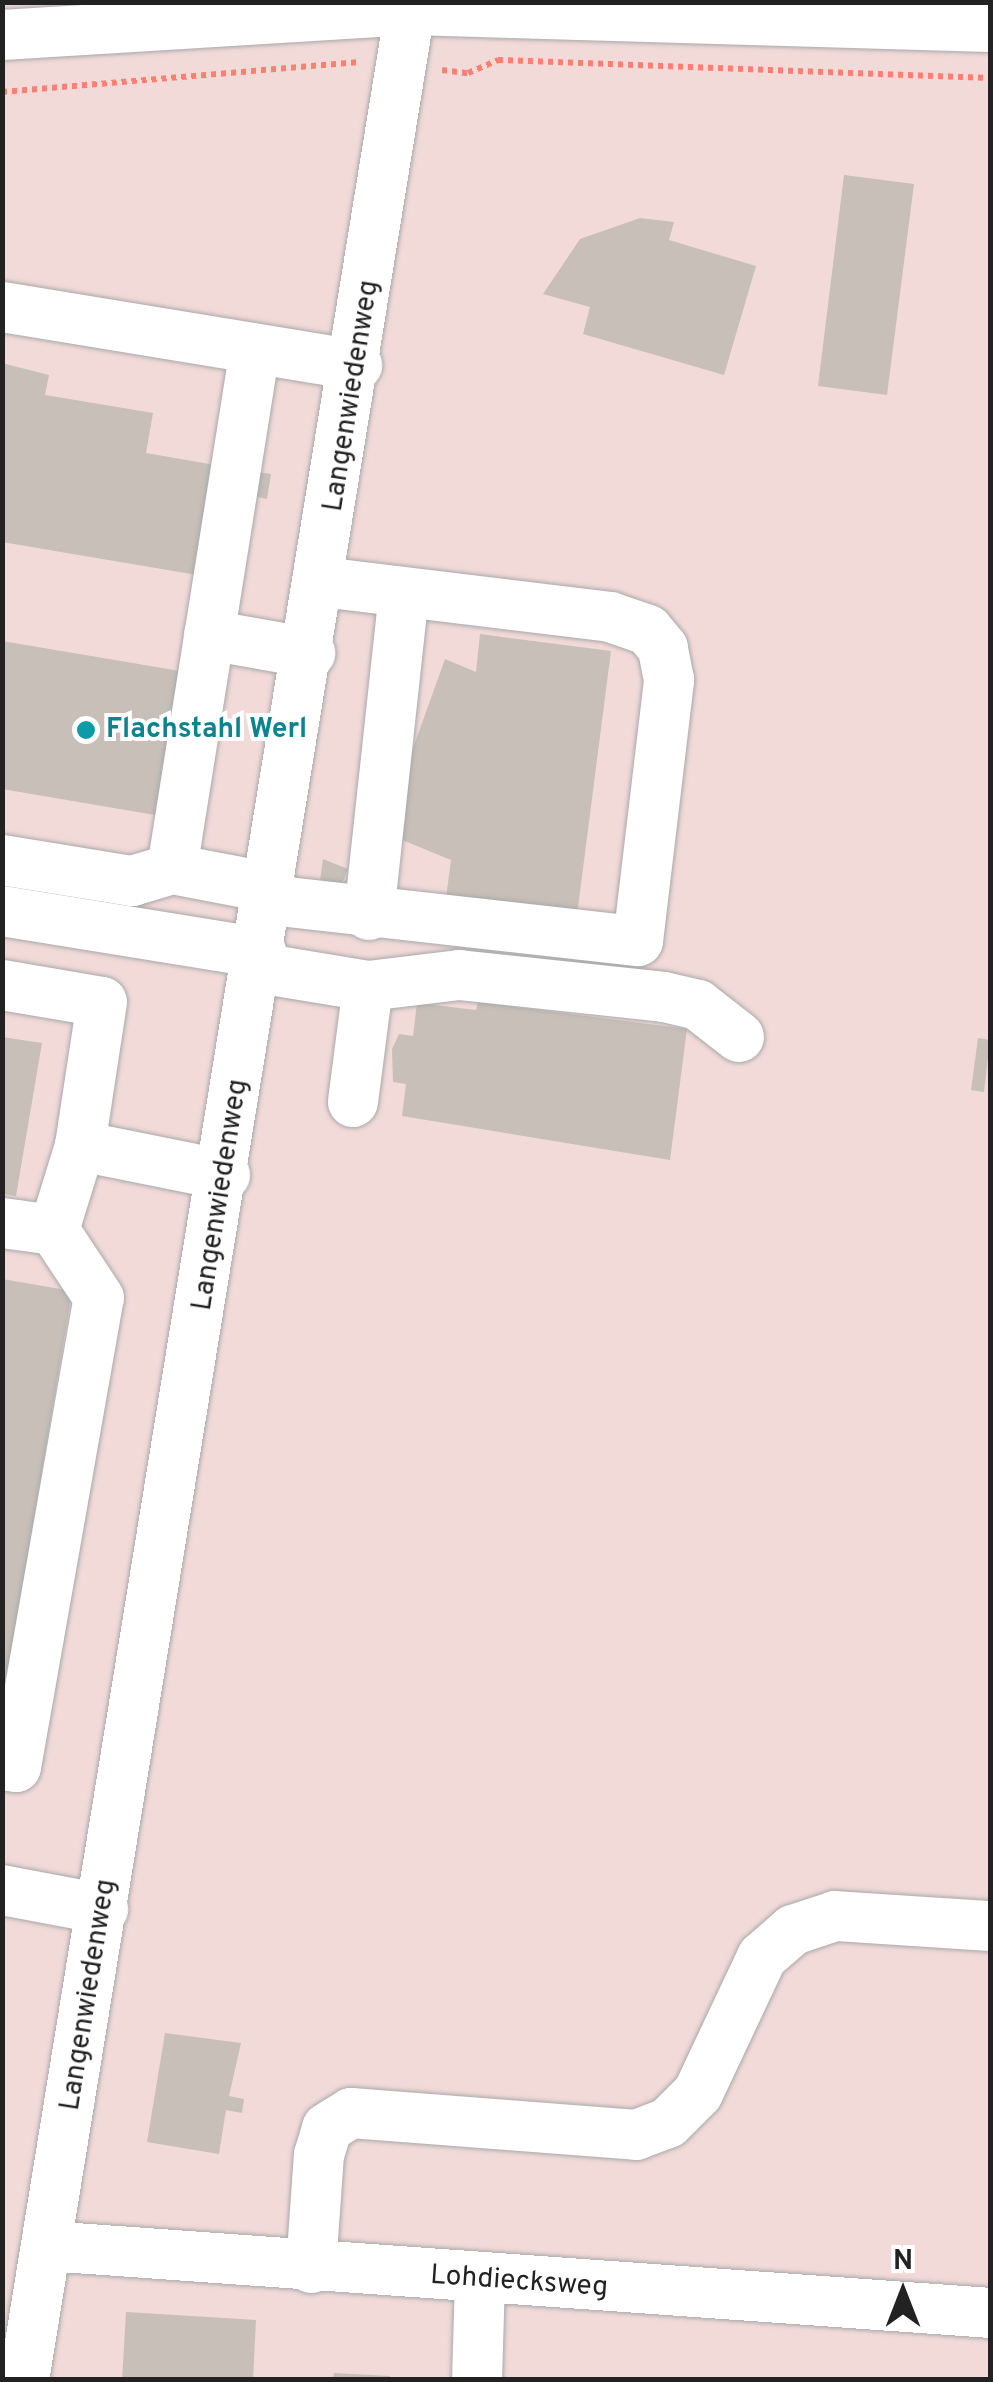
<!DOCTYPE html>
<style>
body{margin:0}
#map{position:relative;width:993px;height:2382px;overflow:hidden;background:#f2efe9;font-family:Overpass,sans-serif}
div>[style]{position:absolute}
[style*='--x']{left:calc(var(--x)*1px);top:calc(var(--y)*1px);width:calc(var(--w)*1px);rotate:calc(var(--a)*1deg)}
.commercial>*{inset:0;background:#f2dad9}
.building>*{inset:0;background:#c7bfb8}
.path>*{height:6px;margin-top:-3px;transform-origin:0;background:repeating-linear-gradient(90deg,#fa8072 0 5px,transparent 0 10px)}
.roads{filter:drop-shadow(0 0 2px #a9a9a9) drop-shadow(0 0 2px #a9a9a9)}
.minor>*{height:50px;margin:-25px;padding:0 25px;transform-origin:25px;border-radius:25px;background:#fff}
.dots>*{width:28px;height:28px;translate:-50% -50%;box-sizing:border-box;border:5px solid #fff;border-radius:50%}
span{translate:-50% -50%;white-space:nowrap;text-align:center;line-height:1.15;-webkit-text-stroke:8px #fff;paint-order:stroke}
.street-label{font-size:28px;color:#222}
.culture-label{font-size:28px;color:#0d838f;font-weight:700}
.left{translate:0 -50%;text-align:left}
.frame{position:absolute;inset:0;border:5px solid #222;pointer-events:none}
.north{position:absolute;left:853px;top:2242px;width:100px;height:100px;-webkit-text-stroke:8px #fff;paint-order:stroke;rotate:0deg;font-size:28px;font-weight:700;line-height:40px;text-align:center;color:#222}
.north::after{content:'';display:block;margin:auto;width:35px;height:45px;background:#222;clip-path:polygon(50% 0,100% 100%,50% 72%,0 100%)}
</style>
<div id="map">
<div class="commercial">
<i style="clip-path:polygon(3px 3px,990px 3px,990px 2379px,3px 2379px)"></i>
</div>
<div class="building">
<i style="clip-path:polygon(844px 175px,914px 184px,887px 395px,818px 386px)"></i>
<i style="clip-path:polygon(640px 218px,674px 222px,669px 240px,756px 266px,724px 375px,583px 334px,590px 307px,543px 294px,580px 239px)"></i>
<i style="clip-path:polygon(2px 363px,49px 375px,45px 395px,153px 413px,146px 453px,215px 465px,197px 575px,2px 542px)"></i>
<i style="clip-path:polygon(257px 472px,271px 474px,267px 499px,253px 496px)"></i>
<i style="clip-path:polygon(480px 634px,611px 651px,577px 915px,446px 898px,451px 860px,383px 832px,445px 659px,476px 672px)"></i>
<i style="clip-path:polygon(2px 641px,180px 671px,155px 815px,2px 789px)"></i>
<i style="clip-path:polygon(323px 859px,348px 869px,340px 889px,320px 881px)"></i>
<i style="clip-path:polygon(478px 1002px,687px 1029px,670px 1160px,402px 1116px,406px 1084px,393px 1082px,392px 1049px,399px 1034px,413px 1036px,417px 1003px,476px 1010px)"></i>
<i style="clip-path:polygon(2px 1037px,42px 1043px,16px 1196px,2px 1194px)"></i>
<i style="clip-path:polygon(978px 1038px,990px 1040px,984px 1092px,971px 1090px)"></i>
<i style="clip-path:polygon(2px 1279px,72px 1291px,5px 1694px,2px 1694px)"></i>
<i style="clip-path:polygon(165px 2033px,241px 2043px,229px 2096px,244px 2099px,242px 2113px,226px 2110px,219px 2154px,147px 2142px)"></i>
<i style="clip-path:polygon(126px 2312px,256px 2320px,253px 2380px,122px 2380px)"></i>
<i style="clip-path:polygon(334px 2373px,390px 2376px,390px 2380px,333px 2380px)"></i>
</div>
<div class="path">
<i style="--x:442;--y:70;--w:26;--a:7"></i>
<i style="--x:468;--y:73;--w:33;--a:-23"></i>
<i style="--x:498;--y:60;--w:492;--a:2.1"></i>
<i style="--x:2;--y:92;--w:359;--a:-4.8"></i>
</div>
<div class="roads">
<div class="minor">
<i style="--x:2;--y:35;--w:409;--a:-3.5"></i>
<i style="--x:410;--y:10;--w:580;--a:1.68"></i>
<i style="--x:2;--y:307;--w:360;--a:9.3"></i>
<i style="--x:209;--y:635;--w:103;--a:10.1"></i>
<i style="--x:2;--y:860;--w:132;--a:9.2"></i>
<i style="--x:132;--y:881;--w:42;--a:-16.7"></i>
<i style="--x:172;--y:869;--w:527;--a:-80.93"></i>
<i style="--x:172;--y:869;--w:102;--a:10.8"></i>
<i style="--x:270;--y:900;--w:370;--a:6.4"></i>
<i style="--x:638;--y:941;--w:263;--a:-83.2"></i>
<i style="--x:669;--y:680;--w:33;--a:-101"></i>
<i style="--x:663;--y:648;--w:23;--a:-130"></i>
<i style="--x:648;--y:630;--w:39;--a:-161"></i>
<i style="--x:611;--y:617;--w:291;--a:-173.1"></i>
<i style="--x:2;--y:911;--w:263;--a:9.2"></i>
<i style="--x:369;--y:915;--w:324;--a:-83.8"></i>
<i style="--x:259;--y:968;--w:110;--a:9.4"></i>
<i style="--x:368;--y:986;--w:117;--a:97.4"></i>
<i style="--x:2;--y:985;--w:101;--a:9.6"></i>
<i style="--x:102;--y:1002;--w:146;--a:98.7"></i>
<i style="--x:80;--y:1146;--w:88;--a:107.2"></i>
<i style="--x:54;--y:1230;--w:52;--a:-172.3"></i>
<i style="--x:368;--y:986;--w:92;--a:-6.9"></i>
<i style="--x:459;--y:975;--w:206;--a:6.1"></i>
<i style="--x:664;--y:997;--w:35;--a:13"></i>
<i style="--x:698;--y:1005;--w:52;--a:38"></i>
<i style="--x:80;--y:1146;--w:148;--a:11.3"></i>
<i style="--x:2;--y:1765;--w:14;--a:8"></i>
<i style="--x:16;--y:1767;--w:476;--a:-80"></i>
<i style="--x:99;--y:1298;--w:82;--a:-123.5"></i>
<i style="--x:2;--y:1890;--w:103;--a:10.7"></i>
<i style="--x:47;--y:2246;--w:945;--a:4.06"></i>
<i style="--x:311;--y:2268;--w:113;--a:-86"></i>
<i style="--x:319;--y:2155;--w:28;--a:-73"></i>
<i style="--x:327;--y:2128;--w:28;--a:-32"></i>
<i style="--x:351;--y:2113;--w:286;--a:4.4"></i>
<i style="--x:636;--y:2135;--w:34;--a:-21"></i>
<i style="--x:668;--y:2123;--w:42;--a:-45"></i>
<i style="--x:698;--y:2093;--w:150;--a:-64.8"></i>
<i style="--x:762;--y:1957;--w:41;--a:-41.1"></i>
<i style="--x:793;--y:1930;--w:44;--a:-18.4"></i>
<i style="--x:835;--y:1916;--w:155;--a:3.7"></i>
<i style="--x:24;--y:2380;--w:2401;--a:-80.75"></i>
<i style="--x:477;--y:2380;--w:100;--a:-88.3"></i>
</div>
</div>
<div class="dots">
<i style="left:86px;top:730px;background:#0f9aa8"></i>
</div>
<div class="street-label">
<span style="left:352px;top:396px;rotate:-81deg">Langenwiedenweg</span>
<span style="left:221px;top:1195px;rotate:-81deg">Langenwiedenweg</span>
<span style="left:89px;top:1995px;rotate:-81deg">Langenwiedenweg</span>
<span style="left:519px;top:2282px;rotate:4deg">Lohdiecksweg</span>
</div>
<div class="culture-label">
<span class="left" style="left:106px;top:730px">Flachstahl Werl</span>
</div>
<div class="frame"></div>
<div class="north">N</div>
</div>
